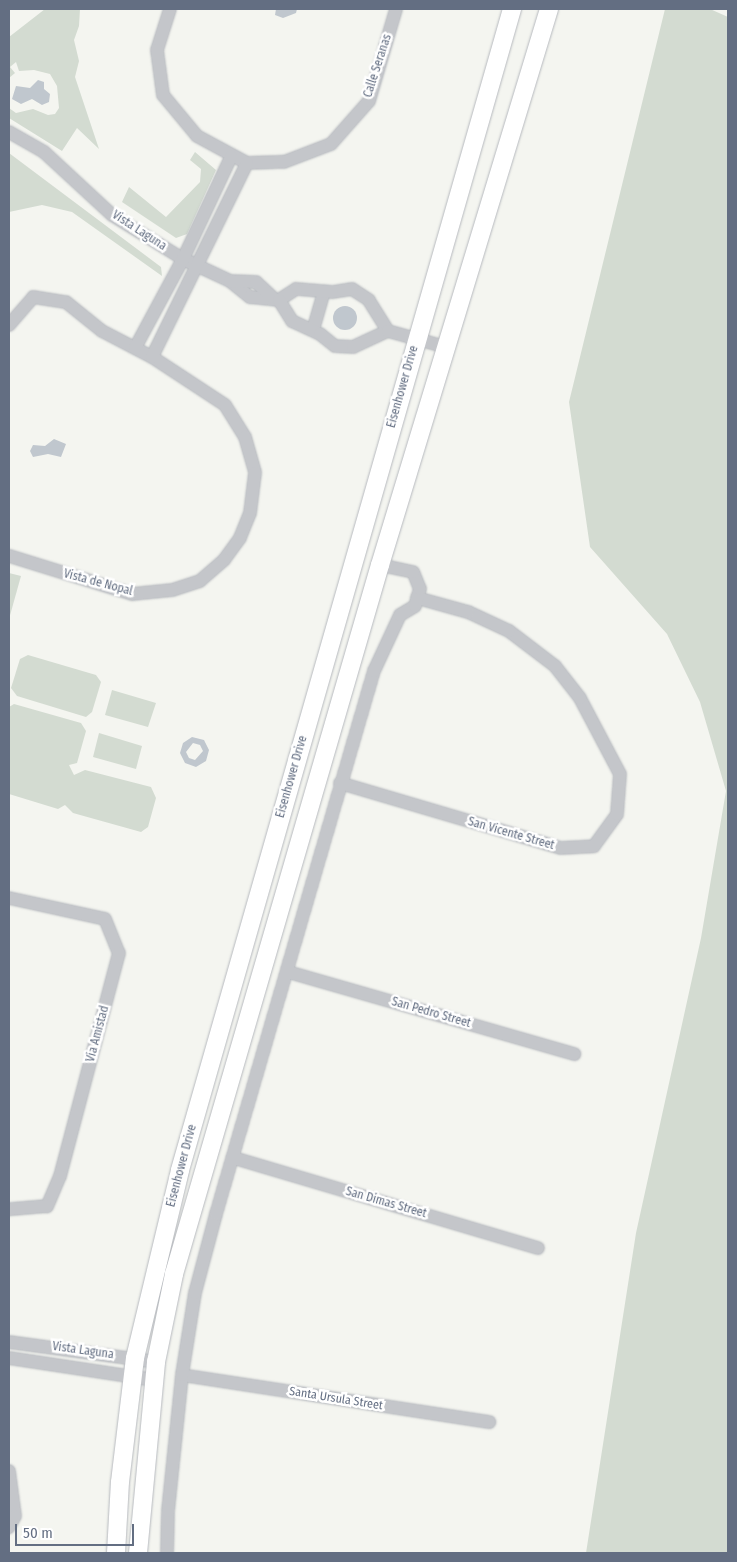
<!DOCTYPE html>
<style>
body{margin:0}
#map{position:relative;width:737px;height:1562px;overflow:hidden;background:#f4f5f0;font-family:"Fira Sans Condensed",sans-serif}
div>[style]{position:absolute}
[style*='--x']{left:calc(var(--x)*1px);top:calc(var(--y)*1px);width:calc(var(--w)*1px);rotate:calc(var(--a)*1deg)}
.green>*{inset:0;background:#d3dbd1}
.water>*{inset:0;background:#c0c7ce}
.round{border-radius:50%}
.roads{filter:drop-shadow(0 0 1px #b6b9be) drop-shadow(0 0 1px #b6b9be)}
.minor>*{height:12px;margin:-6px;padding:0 6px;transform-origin:6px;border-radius:6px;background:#c4c6ca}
.secondary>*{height:18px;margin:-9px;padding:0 9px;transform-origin:9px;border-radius:9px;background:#fff}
span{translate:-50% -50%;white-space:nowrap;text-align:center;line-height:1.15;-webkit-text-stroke:5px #fff;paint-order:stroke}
.street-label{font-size:12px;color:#636e82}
.frame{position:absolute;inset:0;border:10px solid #636e82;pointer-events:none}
.scale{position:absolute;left:15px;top:1524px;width:119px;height:22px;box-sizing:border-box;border:2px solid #636e82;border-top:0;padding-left:6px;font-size:15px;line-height:18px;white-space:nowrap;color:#636e82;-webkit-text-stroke:4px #fff;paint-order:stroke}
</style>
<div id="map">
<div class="green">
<i style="clip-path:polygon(45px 9px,80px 9px,79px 26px,74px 40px,79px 61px,75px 77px,99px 149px,77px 128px,62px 151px,9px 118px,9px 108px,16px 113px,33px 109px,48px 115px,55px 114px,59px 108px,57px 86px,50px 74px,34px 70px,19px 71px,16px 62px,10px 67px,15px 73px,9px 78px,9px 37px)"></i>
<i style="clip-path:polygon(665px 9px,710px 9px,728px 17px,728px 1553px,586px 1553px,636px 1233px,701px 938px,726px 791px,700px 702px,667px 634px,590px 547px,569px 402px)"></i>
<i style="clip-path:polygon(195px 152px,216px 170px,187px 234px,176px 238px,122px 202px,129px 187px,166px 217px,200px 182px,201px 169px,190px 160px)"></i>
<i style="clip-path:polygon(9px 153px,161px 267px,162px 276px,72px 212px,42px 205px,9px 212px)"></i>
<i style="clip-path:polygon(9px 573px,21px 576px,9px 619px)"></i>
<i style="clip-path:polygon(28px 655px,96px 675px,101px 682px,92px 712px,86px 717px,17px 696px,11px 688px,20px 659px)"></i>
<i style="clip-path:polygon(112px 690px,156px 703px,148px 727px,105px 715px)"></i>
<i style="clip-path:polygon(14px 704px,81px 723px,86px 731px,77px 763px,69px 765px,74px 775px,85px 770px,151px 787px,156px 798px,148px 827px,141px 832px,73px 813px,65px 805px,58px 809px,9px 794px,9px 707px)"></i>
<i style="clip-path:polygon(99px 733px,142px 746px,136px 769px,93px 757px)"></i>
</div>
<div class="water">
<i style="clip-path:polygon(276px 9px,297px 9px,296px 13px,283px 18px,275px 15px)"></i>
<i style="clip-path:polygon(38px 80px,44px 82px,44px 89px,50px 94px,49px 102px,42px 105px,32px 99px,21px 104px,12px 99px,16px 86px,30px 88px)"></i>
<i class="round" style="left:333px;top:306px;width:24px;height:24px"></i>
<i style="clip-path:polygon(54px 439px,66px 444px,61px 457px,48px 454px,33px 457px,30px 451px,33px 445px,45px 446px)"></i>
<i style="clip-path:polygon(evenodd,192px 737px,204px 740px,209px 750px,206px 761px,196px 767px,185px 763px,180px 753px,183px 743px,192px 737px,193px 743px,200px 745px,203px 751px,195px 760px,189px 758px,186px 752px,193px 743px)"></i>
</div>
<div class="roads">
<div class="minor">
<i style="--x:170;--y:9;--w:43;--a:107.6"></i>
<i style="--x:157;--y:50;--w:45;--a:82.4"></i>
<i style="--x:163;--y:95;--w:53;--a:50.3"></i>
<i style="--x:197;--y:136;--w:57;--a:28.4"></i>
<i style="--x:247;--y:163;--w:37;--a:-2"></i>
<i style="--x:284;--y:162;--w:50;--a:-21"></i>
<i style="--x:331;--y:144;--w:57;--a:-48.5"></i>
<i style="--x:369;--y:101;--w:96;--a:-73.6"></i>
<i style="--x:9;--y:132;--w:40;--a:29.7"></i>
<i style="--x:44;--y:152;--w:93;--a:42.8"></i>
<i style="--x:112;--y:215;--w:84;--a:31.8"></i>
<i style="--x:183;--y:259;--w:52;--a:25.1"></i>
<i style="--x:230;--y:281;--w:26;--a:39"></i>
<i style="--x:250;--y:297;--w:29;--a:6"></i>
<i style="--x:230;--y:281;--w:26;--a:2"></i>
<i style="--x:256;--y:282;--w:22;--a:43"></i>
<i style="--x:9;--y:325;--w:37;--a:-49"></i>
<i style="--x:33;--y:297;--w:33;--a:9"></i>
<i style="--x:66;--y:302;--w:46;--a:38.9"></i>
<i style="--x:102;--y:331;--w:56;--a:27.5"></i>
<i style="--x:152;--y:357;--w:87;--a:33.3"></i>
<i style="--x:225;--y:405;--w:38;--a:58"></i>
<i style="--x:245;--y:437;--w:37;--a:74"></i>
<i style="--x:255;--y:473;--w:40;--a:97.1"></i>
<i style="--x:250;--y:513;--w:27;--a:112"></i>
<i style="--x:240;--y:538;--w:27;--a:126"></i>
<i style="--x:224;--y:560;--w:32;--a:139"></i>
<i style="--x:200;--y:581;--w:29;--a:162"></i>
<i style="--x:172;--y:590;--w:40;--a:174.3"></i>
<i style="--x:132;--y:594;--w:129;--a:-162.8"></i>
<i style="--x:313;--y:330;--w:40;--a:-74"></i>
<i style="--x:388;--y:331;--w:36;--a:-122"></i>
<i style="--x:369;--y:300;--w:20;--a:-147"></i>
<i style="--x:352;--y:289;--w:20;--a:171"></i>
<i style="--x:332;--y:292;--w:36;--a:-175"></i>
<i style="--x:296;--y:289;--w:20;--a:147"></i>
<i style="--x:279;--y:300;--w:25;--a:58"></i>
<i style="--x:292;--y:321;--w:31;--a:25"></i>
<i style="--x:320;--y:334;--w:19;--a:39"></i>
<i style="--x:335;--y:346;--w:18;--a:3"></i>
<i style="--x:353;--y:347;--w:38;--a:-25"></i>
<i style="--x:388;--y:331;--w:60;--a:15.4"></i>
<i style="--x:135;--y:348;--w:101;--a:-61.7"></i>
<i style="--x:183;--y:259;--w:113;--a:-64.8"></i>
<i style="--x:152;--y:357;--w:216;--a:-63.9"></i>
<i style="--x:340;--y:783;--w:230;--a:16.4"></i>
<i style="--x:561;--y:848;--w:33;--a:-3"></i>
<i style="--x:594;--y:846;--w:39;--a:-54"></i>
<i style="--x:617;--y:814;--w:40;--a:-85.7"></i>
<i style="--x:620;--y:774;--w:86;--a:-117.8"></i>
<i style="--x:580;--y:698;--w:41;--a:-128"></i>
<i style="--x:555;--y:666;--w:58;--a:-142.7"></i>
<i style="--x:509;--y:631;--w:45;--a:-155.1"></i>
<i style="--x:468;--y:612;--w:53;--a:-164.6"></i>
<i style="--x:9;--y:898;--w:98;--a:12.3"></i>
<i style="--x:105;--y:919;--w:37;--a:68"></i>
<i style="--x:119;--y:953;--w:231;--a:104.8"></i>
<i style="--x:60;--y:1176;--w:33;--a:113"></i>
<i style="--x:47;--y:1206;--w:38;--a:175"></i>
<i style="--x:288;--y:972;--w:298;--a:16"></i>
<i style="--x:234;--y:1158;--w:317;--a:16.5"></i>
<i style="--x:9;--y:1342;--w:148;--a:7.7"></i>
<i style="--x:9;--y:1358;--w:147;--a:8.6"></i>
<i style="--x:182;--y:1375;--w:311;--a:8.7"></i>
<i style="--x:9;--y:1471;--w:45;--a:82.4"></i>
<i style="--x:15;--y:1516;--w:13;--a:119"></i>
<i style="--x:167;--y:1553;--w:42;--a:-88.6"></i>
<i style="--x:168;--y:1511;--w:137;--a:-84.1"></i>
<i style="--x:182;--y:1375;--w:83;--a:-81"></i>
<i style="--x:195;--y:1293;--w:82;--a:-75.1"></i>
<i style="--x:216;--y:1214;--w:566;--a:-73.78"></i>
<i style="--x:374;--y:671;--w:62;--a:-65.1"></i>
<i style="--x:400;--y:615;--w:17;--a:-31"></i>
<i style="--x:415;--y:606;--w:18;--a:-74"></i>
<i style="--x:420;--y:589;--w:18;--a:-112"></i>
<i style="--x:413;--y:572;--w:34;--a:-168"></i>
</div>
<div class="secondary">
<i style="--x:116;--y:1553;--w:71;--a:-86.8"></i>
<i style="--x:120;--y:1482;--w:125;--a:-83.1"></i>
<i style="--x:135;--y:1358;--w:193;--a:-76.5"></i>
<i style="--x:180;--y:1170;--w:1208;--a:-74.04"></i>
<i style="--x:138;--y:1553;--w:192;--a:-84.6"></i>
<i style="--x:156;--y:1362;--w:90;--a:-78.4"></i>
<i style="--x:174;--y:1274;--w:738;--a:-73.8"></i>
<i style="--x:380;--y:565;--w:581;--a:-73.09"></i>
</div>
</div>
<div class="street-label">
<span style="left:378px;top:66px;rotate:-72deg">Calle Seranas</span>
<span style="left:139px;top:231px;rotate:33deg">Vista Laguna</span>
<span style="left:403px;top:387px;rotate:-74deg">Eisenhower Drive</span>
<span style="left:98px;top:583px;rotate:15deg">Vista de Nopal</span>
<span style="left:292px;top:777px;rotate:-74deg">Eisenhower Drive</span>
<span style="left:511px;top:834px;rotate:16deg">San Vicente Street</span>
<span style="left:431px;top:1013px;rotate:16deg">San Pedro Street</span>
<span style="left:98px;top:1034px;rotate:-75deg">Via Amistad</span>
<span style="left:182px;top:1166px;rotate:-75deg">Eisenhower Drive</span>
<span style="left:386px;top:1203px;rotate:16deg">San Dimas Street</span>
<span style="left:83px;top:1351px;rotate:8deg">Vista Laguna</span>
<span style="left:336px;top:1399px;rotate:9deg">Santa Ursula Street</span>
</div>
<div class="frame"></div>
<div class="scale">50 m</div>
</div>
